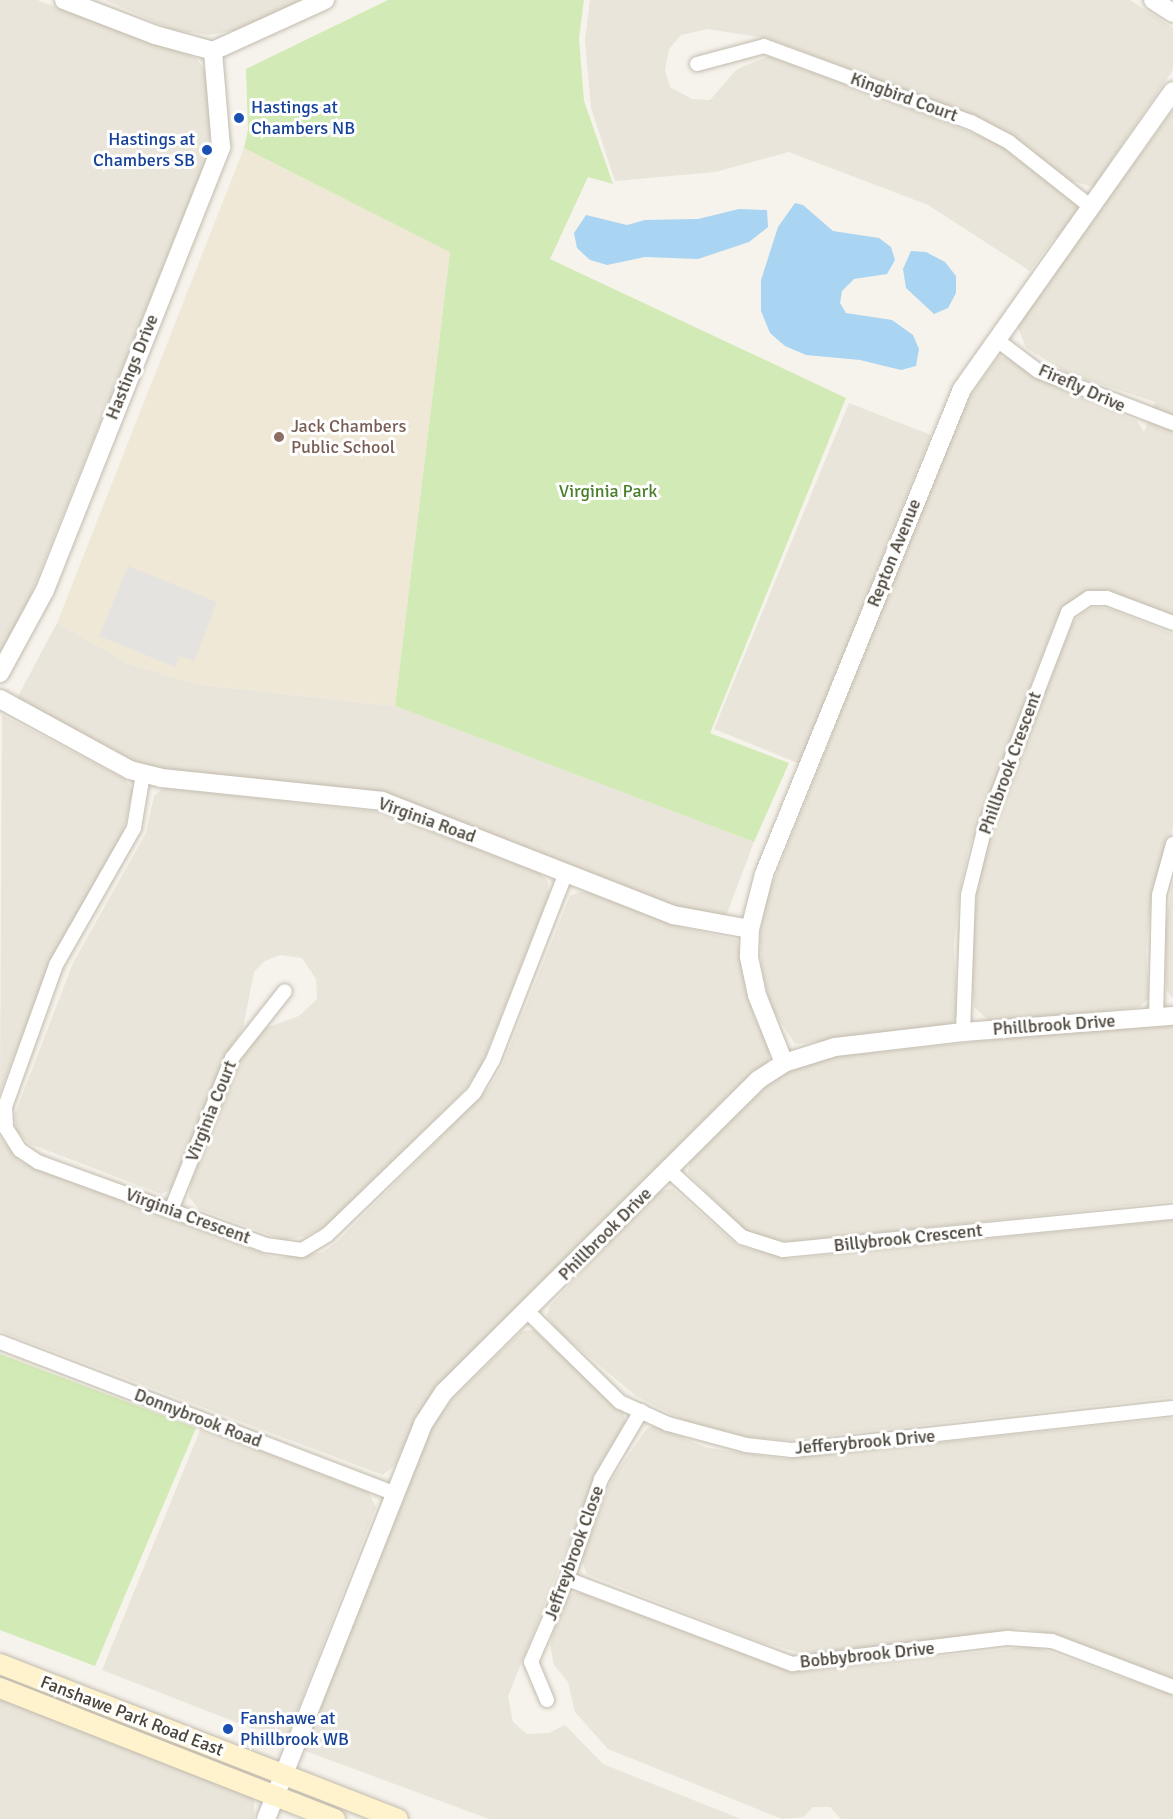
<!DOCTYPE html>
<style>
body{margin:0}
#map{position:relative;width:1173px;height:1819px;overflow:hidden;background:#f6f3ec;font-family:Signika,sans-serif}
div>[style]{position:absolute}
.residential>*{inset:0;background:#eae5da}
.education>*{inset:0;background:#efe8d6}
.green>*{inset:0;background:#d2eab5}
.parking>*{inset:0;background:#e5e3e0}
.water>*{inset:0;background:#a9d4f2}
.roads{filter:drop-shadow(0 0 2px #c2bbae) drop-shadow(0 0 2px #c2bbae)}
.minor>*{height:14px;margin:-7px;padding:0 7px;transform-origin:7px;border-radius:7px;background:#fff}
.tertiary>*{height:18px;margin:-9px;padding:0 9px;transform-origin:9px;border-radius:9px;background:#fff}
.secondary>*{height:20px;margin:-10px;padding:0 10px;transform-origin:10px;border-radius:10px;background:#fff3cd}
.dots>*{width:16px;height:16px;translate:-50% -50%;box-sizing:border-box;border:3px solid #fff;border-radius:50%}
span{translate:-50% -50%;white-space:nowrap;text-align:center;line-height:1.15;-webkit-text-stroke:6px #fff;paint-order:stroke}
.street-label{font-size:18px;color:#4b4439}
.transit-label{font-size:18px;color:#164399}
.left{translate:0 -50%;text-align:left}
.right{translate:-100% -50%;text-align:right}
.education-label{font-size:18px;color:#785e54}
.park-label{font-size:18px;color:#4a7f2a}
</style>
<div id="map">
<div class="residential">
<div style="clip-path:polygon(0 0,37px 0,196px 58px,212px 80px,213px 113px,208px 155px,31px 594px,0 662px)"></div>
<div style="clip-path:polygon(105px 0,311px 0,242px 29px,210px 35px,173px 30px)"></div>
<div style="clip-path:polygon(590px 0,1130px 0,1173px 28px,1173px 70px,1112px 159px,1111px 171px,1097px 188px,1068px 180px,1006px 132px,963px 112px,770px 39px,708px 29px,681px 35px,669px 49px,665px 70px,670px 87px,692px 99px,710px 100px,737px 69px,769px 56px,996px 142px,1074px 200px,1078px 209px,1076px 219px,1065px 235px,1054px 238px,1030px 271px,928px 205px,789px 152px,715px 172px,615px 181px,591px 108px,585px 40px)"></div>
<div style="clip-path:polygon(1173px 110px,1173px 616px,1110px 592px,1093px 590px,1067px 604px,1055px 622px,969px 848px,959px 895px,954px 945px,958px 1015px,951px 1024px,937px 1029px,795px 1044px,771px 1007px,762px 971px,760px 936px,766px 900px,962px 408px,998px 357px,1008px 357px,1063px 390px,1137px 421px,1144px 432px,1155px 402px,1068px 373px,1026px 348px,1017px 325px)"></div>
<div style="clip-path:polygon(849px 403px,931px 435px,800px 764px,714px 729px)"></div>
<div style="clip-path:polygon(1095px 607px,1110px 609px,1173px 634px,1173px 828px,1152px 892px,1146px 951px,1149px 998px,1139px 1007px,991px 1023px,974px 1007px,970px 963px,977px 893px,988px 838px,1072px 624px,1082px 613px)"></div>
<div style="clip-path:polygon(57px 623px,130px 664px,196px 684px,395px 706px,754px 842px,726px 916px,686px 911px,381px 794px,158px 769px,128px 761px,16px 700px)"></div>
<div style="clip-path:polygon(2px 715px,125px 779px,133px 790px,122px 835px,50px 964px,0 1092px)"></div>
<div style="clip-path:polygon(163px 788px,380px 812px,540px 873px,548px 882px,549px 895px,481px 1067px,462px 1093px,327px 1226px,306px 1236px,284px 1240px,199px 1209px,189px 1197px,191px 1182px,239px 1061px,265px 1028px,299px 1016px,317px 999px,316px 979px,302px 958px,280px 955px,265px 961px,254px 972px,243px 1028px,229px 1052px,176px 1182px,169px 1190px,161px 1194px,30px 1144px,16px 1130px,15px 1114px,73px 963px,146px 833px,154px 796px)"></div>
<div style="clip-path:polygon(1173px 879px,1173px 998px,1166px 990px,1165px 929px)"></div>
<div style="clip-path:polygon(578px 892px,590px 892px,683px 928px,737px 940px,754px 1017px,771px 1048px,767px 1064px,742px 1083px,428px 1399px,394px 1466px,383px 1475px,0 1331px,0 1137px,20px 1161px,275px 1258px,323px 1252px,338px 1241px,489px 1088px,502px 1066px,570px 896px)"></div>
<div style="clip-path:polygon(1173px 1021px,1173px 1201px,791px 1242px,767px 1239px,742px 1229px,688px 1173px,690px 1159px,760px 1089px,795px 1068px,831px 1057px)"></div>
<div style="clip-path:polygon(672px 1188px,738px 1246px,790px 1259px,1173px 1220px,1173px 1397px,788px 1440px,748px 1437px,685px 1421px,636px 1396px,556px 1329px,547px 1315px,550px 1306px,654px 1193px)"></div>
<div style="clip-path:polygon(534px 1330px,622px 1408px,626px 1423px,602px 1461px,508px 1696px,513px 1722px,527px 1734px,549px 1733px,565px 1725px,603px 1764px,741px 1819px,489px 1819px,303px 1750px,430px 1429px,454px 1397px,522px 1331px)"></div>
<div style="clip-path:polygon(1173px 1418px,1173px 1679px,1056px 1635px,1021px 1628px,844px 1654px,797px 1652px,761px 1642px,587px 1574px,581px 1559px,612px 1479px,647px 1428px,657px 1426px,704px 1447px,782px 1459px)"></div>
<div style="clip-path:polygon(201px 1428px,368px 1492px,376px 1507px,288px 1734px,251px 1728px,102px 1670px)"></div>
<div style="clip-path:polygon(573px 1593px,582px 1593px,785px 1669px,809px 1671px,1033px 1646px,1173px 1695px,1173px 1819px,841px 1819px,830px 1807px,813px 1807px,804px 1817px,782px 1819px,608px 1749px,575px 1712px,568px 1682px,554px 1665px,550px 1645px,563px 1600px)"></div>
<div style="clip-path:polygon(0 1696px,245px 1790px,254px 1798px,254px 1819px,0 1819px)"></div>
</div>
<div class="education">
<div style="clip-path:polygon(244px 148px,450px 251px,395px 706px,196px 684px,130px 664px,57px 623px)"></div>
</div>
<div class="green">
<div style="clip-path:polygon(388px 0,584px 0,579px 38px,584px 101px,613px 184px,588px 177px,550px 259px,846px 398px,710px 733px,789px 763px,754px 842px,395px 706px,450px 252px,244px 148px,248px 130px,246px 69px)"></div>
<div style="clip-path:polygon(0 1354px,196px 1428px,95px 1666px,0 1630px)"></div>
</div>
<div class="parking">
<div style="clip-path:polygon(128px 566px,217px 602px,194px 661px,179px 656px,175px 667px,99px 636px)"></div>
</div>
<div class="water">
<div style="clip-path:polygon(795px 203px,803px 205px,833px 231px,879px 238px,891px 247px,895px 260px,887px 274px,854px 279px,842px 291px,840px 303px,846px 313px,892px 320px,913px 335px,919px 349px,916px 366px,901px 370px,860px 360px,806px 355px,785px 346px,770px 333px,761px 311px,761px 280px,778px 227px)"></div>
<div style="clip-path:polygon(739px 209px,767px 210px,768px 227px,749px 242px,698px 259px,645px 257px,607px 265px,590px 260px,577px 248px,574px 233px,586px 215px,627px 225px,645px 220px,698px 219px)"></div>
<div style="clip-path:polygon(911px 251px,926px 252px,945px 262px,956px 276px,956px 293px,948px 308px,934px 314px,906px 288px,903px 269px)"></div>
</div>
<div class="roads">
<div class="minor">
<div style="left:697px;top:64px;width:69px;rotate:-15deg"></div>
<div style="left:764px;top:46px;width:221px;rotate:20.2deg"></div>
<div style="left:971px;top:122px;width:43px;rotate:27.8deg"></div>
<div style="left:1009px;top:142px;width:105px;rotate:38.4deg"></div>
<div style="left:997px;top:340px;width:51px;rotate:37.1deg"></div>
<div style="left:1038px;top:371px;width:145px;rotate:21.1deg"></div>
<div style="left:143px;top:774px;width:55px;rotate:99.5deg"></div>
<div style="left:134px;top:828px;width:158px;rotate:119.7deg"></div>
<div style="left:56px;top:965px;width:151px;rotate:109.8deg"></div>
<div style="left:5px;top:1107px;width:21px;rotate:87deg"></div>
<div style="left:6px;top:1128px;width:26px;rotate:58deg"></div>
<div style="left:20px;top:1150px;width:22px;rotate:34deg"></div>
<div style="left:38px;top:1162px;width:243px;rotate:20deg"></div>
<div style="left:266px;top:1245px;width:36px;rotate:8deg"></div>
<div style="left:302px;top:1250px;width:29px;rotate:-31deg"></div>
<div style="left:327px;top:1235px;width:204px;rotate:-44deg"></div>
<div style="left:474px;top:1093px;width:38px;rotate:-60deg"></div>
<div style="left:493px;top:1060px;width:201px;rotate:-68.7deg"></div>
<div style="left:1156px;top:1018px;width:123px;rotate:-88.6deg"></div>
<div style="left:1159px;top:895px;width:53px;rotate:-74.6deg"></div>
<div style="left:963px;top:1032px;width:137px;rotate:-87.9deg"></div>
<div style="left:968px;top:895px;width:70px;rotate:-76deg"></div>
<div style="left:985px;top:827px;width:230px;rotate:-68.9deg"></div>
<div style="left:1068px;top:612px;width:25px;rotate:-34deg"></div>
<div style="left:1089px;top:598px;width:18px"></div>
<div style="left:1107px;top:598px;width:71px;rotate:20.7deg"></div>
<div style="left:670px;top:1171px;width:98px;rotate:42.5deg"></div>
<div style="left:742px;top:1237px;width:43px;rotate:17.6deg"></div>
<div style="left:783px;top:1250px;width:392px;rotate:-5.6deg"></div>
<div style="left:171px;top:1210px;width:164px;rotate:-68.1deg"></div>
<div style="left:232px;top:1058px;width:85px;rotate:-51.7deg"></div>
<div style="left:527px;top:1311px;width:130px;rotate:44.4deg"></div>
<div style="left:620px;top:1402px;width:53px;rotate:24.6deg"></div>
<div style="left:668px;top:1424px;width:81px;rotate:15.1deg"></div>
<div style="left:746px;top:1445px;width:46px;rotate:6.2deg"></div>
<div style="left:792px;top:1450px;width:383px;rotate:-6.3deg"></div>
<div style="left:0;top:1342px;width:423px;rotate:21deg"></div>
<div style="left:567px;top:1579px;width:241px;rotate:20.7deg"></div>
<div style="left:792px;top:1664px;width:218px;rotate:-6.9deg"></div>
<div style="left:1008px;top:1638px;width:44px;rotate:3.9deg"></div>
<div style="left:1052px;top:1641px;width:129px;rotate:20.8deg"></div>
<div style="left:547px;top:1700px;width:41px;rotate:-112.8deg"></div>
<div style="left:531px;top:1662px;width:90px;rotate:-66.6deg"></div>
<div style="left:567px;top:1579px;width:106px;rotate:-71.2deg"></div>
<div style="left:601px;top:1479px;width:79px;rotate:-59.5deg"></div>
</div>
<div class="tertiary">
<div style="left:64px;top:0;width:97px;rotate:21deg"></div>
<div style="left:155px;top:35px;width:60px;rotate:15.4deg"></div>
<div style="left:213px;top:51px;width:123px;rotate:-24.5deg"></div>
<div style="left:1153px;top:0;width:24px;rotate:33deg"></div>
<div style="left:0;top:673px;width:94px;rotate:-61.5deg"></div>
<div style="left:45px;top:590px;width:477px;rotate:-68.3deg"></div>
<div style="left:221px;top:147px;width:96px;rotate:-94.8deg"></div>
<div style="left:0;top:699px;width:148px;rotate:28.6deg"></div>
<div style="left:130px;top:770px;width:32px;rotate:14deg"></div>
<div style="left:161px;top:778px;width:222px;rotate:5.9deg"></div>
<div style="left:382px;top:801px;width:313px;rotate:21.4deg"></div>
<div style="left:673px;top:915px;width:78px;rotate:10.3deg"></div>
<div style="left:784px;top:1063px;width:73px;rotate:-111.7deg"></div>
<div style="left:757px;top:995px;width:40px;rotate:-102deg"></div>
<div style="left:749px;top:956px;width:27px;rotate:-88deg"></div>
<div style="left:750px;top:929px;width:57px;rotate:-75.7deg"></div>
<div style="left:764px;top:874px;width:524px;rotate:-67.79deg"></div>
<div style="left:962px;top:389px;width:365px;rotate:-54.7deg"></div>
<div style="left:266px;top:1819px;width:425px;rotate:-68.3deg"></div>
<div style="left:423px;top:1424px;width:38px;rotate:-57deg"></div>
<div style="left:444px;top:1392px;width:443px;rotate:-44.8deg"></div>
<div style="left:758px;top:1080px;width:31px;rotate:-33deg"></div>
<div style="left:784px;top:1063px;width:53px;rotate:-17.4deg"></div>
<div style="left:835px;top:1047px;width:129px;rotate:-6.7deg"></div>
<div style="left:963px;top:1032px;width:211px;rotate:-4.4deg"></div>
</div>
<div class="secondary">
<div style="left:0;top:1664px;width:427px;rotate:21.3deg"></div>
<div style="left:0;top:1688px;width:360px;rotate:21.4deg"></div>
</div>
</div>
<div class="dots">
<div style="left:239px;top:118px;background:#1a4fb4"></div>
<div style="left:207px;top:150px;background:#1a4fb4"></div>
<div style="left:279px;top:437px;background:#8d6e63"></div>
<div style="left:228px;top:1729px;background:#1a4fb4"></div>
</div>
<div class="street-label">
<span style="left:904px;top:97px;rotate:20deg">Kingbird Court</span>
<span style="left:132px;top:367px;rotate:-68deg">Hastings Drive</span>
<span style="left:1082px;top:388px;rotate:24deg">Firefly Drive</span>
<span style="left:894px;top:553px;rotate:-68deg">Repton Avenue</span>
<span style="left:1010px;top:763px;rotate:-70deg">Phillbrook Crescent</span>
<span style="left:427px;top:820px;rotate:20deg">Virginia Road</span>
<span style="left:1054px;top:1025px;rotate:-4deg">Phillbrook Drive</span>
<span style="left:211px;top:1111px;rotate:-68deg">Virginia Court</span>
<span style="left:188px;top:1216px;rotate:20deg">Virginia Crescent</span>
<span style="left:605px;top:1234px;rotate:-45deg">Phillbrook Drive</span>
<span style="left:908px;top:1238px;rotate:-6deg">Billybrook Crescent</span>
<span style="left:198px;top:1418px;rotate:21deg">Donnybrook Road</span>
<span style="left:865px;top:1442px;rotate:-5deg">Jefferybrook Drive</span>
<span style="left:574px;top:1553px;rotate:-70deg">Jeffreybrook Close</span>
<span style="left:867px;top:1655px;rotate:-6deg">Bobbybrook Drive</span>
<span style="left:132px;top:1716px;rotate:21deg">Fanshawe Park Road East</span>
</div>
<div class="transit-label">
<span class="left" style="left:251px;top:118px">Hastings at<br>Chambers NB</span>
<span class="right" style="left:195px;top:150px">Hastings at<br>Chambers SB</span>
<span class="left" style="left:240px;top:1729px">Fanshawe at<br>Phillbrook WB</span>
</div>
<div class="education-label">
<span class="left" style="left:291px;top:437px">Jack Chambers<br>Public School</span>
</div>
<div class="park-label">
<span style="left:608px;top:491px">Virginia Park</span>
</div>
</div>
